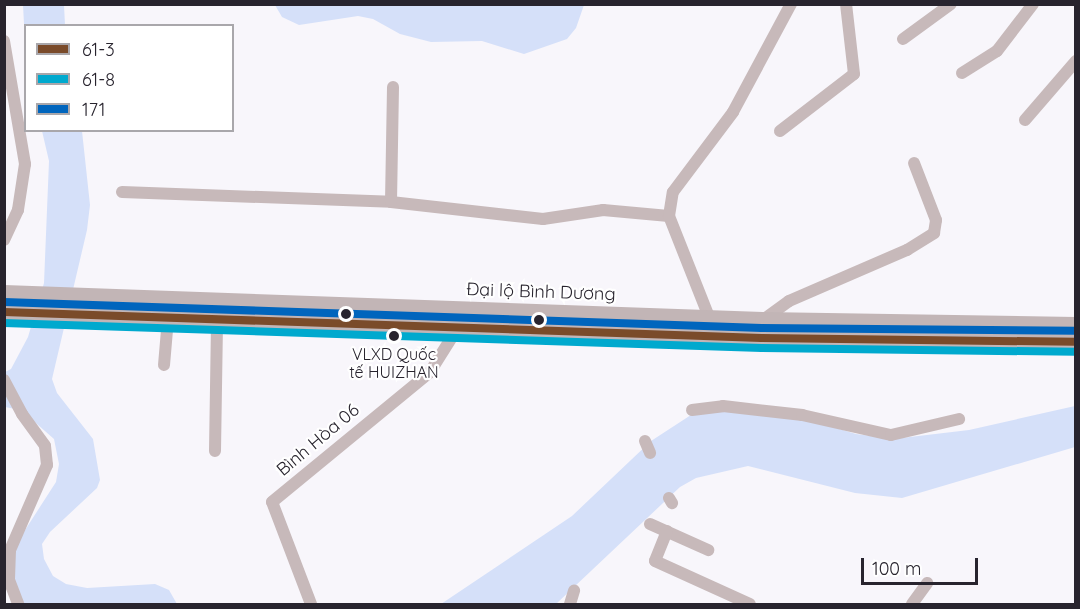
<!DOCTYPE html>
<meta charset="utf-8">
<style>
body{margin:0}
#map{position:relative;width:1080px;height:609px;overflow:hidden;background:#f8f6fb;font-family:Quicksand,sans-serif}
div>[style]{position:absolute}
.water>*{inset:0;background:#d5e0f9}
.minor>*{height:12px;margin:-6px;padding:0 6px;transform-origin:6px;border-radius:6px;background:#c7b9ba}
.highway>*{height:16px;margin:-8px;padding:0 8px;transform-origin:8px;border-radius:8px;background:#c2b5b6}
.bus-1>*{height:8px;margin:-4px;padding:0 4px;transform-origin:4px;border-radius:4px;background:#7a4b2a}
.bus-2>*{height:8px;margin:-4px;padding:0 4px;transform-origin:4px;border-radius:4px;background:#00a9ce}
.bus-3>*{height:8px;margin:-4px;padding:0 4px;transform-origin:4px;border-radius:4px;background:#0065bd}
.dots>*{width:16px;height:16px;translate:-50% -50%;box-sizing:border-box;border:3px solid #fff;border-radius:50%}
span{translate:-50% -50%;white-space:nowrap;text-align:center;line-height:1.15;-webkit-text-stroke:4.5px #fff;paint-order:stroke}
.bus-label{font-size:16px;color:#28242e}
.street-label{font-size:18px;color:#28242e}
.frame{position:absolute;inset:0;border:6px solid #28242e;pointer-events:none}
.legend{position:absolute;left:24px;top:24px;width:210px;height:108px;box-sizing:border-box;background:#fff;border:2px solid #a9a7ab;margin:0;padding:8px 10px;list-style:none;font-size:18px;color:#28242e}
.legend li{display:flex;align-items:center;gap:12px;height:30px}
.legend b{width:30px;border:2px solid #a9a7ab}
.scale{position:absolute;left:861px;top:558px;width:117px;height:27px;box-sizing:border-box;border:3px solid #28242e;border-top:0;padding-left:8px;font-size:18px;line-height:21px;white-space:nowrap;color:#28242e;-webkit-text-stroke:4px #fff;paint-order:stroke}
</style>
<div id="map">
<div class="water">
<div style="clip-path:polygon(23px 5px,64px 5px,65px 25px,26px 26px,25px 43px)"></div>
<div style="clip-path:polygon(275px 5px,584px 4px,584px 5px,576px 28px,567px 39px,524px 54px,482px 41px,431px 42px,400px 34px,373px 19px,358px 16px,299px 25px,282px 17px)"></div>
<div style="clip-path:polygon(42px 131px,82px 131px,90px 205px,87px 230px,52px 379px,57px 393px,93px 439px,100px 480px,97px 488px,50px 532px,42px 544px,44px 559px,53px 576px,66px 584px,87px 588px,155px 584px,169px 590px,177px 604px,20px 604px,10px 564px,18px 541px,56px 482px,59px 464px,54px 439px,21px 410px,5px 407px,5px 372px,11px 369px,28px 337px,44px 283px,49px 161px)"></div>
<div style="clip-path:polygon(1075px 406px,1075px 447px,902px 498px,855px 493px,748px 466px,696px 478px,680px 487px,556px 604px,441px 604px,572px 516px,651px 441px,694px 413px,723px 409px,803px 418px,856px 434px,893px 439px,969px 430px)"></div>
</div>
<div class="minor">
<div style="left:903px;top:39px;width:59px;rotate:-36.1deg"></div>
<div style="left:4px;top:41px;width:125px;rotate:80.3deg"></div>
<div style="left:25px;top:164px;width:47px;rotate:98.7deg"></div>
<div style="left:18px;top:210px;width:33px;rotate:115deg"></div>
<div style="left:962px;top:73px;width:41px;rotate:-32.2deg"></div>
<div style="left:997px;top:51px;width:59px;rotate:-52.5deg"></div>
<div style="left:1025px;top:120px;width:78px;rotate:-49.2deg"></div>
<div style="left:780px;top:131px;width:93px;rotate:-37.6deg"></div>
<div style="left:854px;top:74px;width:70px;rotate:-96.5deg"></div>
<div style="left:122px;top:192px;width:269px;rotate:2.1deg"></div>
<div style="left:391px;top:202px;width:153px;rotate:6.4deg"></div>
<div style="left:543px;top:219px;width:61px;rotate:-8.5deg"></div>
<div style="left:603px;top:210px;width:66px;rotate:5.2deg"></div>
<div style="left:391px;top:202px;width:115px;rotate:-89deg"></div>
<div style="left:709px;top:317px;width:109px;rotate:-111.6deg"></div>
<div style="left:669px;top:216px;width:24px;rotate:-81deg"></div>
<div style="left:673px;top:192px;width:100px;rotate:-53.1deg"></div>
<div style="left:733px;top:112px;width:123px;rotate:-61.8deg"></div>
<div style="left:763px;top:320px;width:32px;rotate:-36deg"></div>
<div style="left:789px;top:301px;width:129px;rotate:-23.4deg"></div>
<div style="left:907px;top:250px;width:32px;rotate:-32deg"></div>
<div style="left:934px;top:233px;width:13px;rotate:-81deg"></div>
<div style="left:936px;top:220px;width:61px;rotate:-111.1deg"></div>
<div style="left:164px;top:365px;width:47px;rotate:-85.1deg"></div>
<div style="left:4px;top:380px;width:38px;rotate:62deg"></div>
<div style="left:22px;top:414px;width:39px;rotate:54deg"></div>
<div style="left:45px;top:446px;width:19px;rotate:84deg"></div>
<div style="left:47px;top:465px;width:93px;rotate:113.5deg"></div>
<div style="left:10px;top:550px;width:30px;rotate:92deg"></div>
<div style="left:9px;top:580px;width:26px;rotate:69deg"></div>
<div style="left:692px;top:410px;width:31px;rotate:-7deg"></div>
<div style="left:723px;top:406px;width:80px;rotate:6.5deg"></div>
<div style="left:802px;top:415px;width:91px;rotate:12.7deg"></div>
<div style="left:891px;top:435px;width:70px;rotate:-13.2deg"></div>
<div style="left:645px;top:441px;width:13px;rotate:67deg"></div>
<div style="left:215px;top:451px;width:132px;rotate:-89.1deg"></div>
<div style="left:669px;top:498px;width:6px;rotate:59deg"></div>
<div style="left:650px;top:524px;width:64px;rotate:24.1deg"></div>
<div style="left:667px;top:531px;width:32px;rotate:112deg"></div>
<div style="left:655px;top:561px;width:104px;rotate:24.4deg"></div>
<div style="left:311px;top:604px;width:109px;rotate:-110.9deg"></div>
<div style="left:272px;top:502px;width:205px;rotate:-39.4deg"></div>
<div style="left:430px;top:372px;width:54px;rotate:-57.8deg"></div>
<div style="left:570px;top:604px;width:14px;rotate:-73deg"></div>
<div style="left:912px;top:604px;width:26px;rotate:-54deg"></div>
</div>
<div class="highway">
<div style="left:4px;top:293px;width:759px;rotate:2.04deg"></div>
<div style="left:763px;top:320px;width:313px;rotate:0.9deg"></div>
<div style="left:4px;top:312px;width:758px;rotate:1.96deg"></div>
<div style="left:762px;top:338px;width:314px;rotate:0.7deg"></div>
</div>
<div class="bus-1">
<div style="left:4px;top:312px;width:758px;rotate:1.96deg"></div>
<div style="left:762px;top:338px;width:314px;rotate:0.7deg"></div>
</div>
<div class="bus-2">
<div style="left:4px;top:323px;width:758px;rotate:1.89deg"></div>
<div style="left:762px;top:348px;width:314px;rotate:0.7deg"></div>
</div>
<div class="bus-3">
<div style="left:4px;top:302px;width:758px;rotate:1.96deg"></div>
<div style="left:762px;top:328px;width:314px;rotate:0.5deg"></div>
</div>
<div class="dots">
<div style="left:346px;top:314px;background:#28242e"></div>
<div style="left:539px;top:320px;background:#28242e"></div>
<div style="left:394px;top:336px;background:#28242e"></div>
</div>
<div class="bus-label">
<span style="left:394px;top:363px">VLXD Quốc<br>tế HUIZHAN</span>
</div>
<div class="street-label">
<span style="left:541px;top:292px;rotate:2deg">Đại lộ Bình Dương</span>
<span style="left:318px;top:440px;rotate:-40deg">Bình Hòa 06</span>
</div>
<div class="frame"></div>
<ul class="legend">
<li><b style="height:8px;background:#7a4b2a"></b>61-3</li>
<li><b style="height:8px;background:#00a9ce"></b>61-8</li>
<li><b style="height:8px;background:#0065bd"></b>171</li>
</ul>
<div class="scale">100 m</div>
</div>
